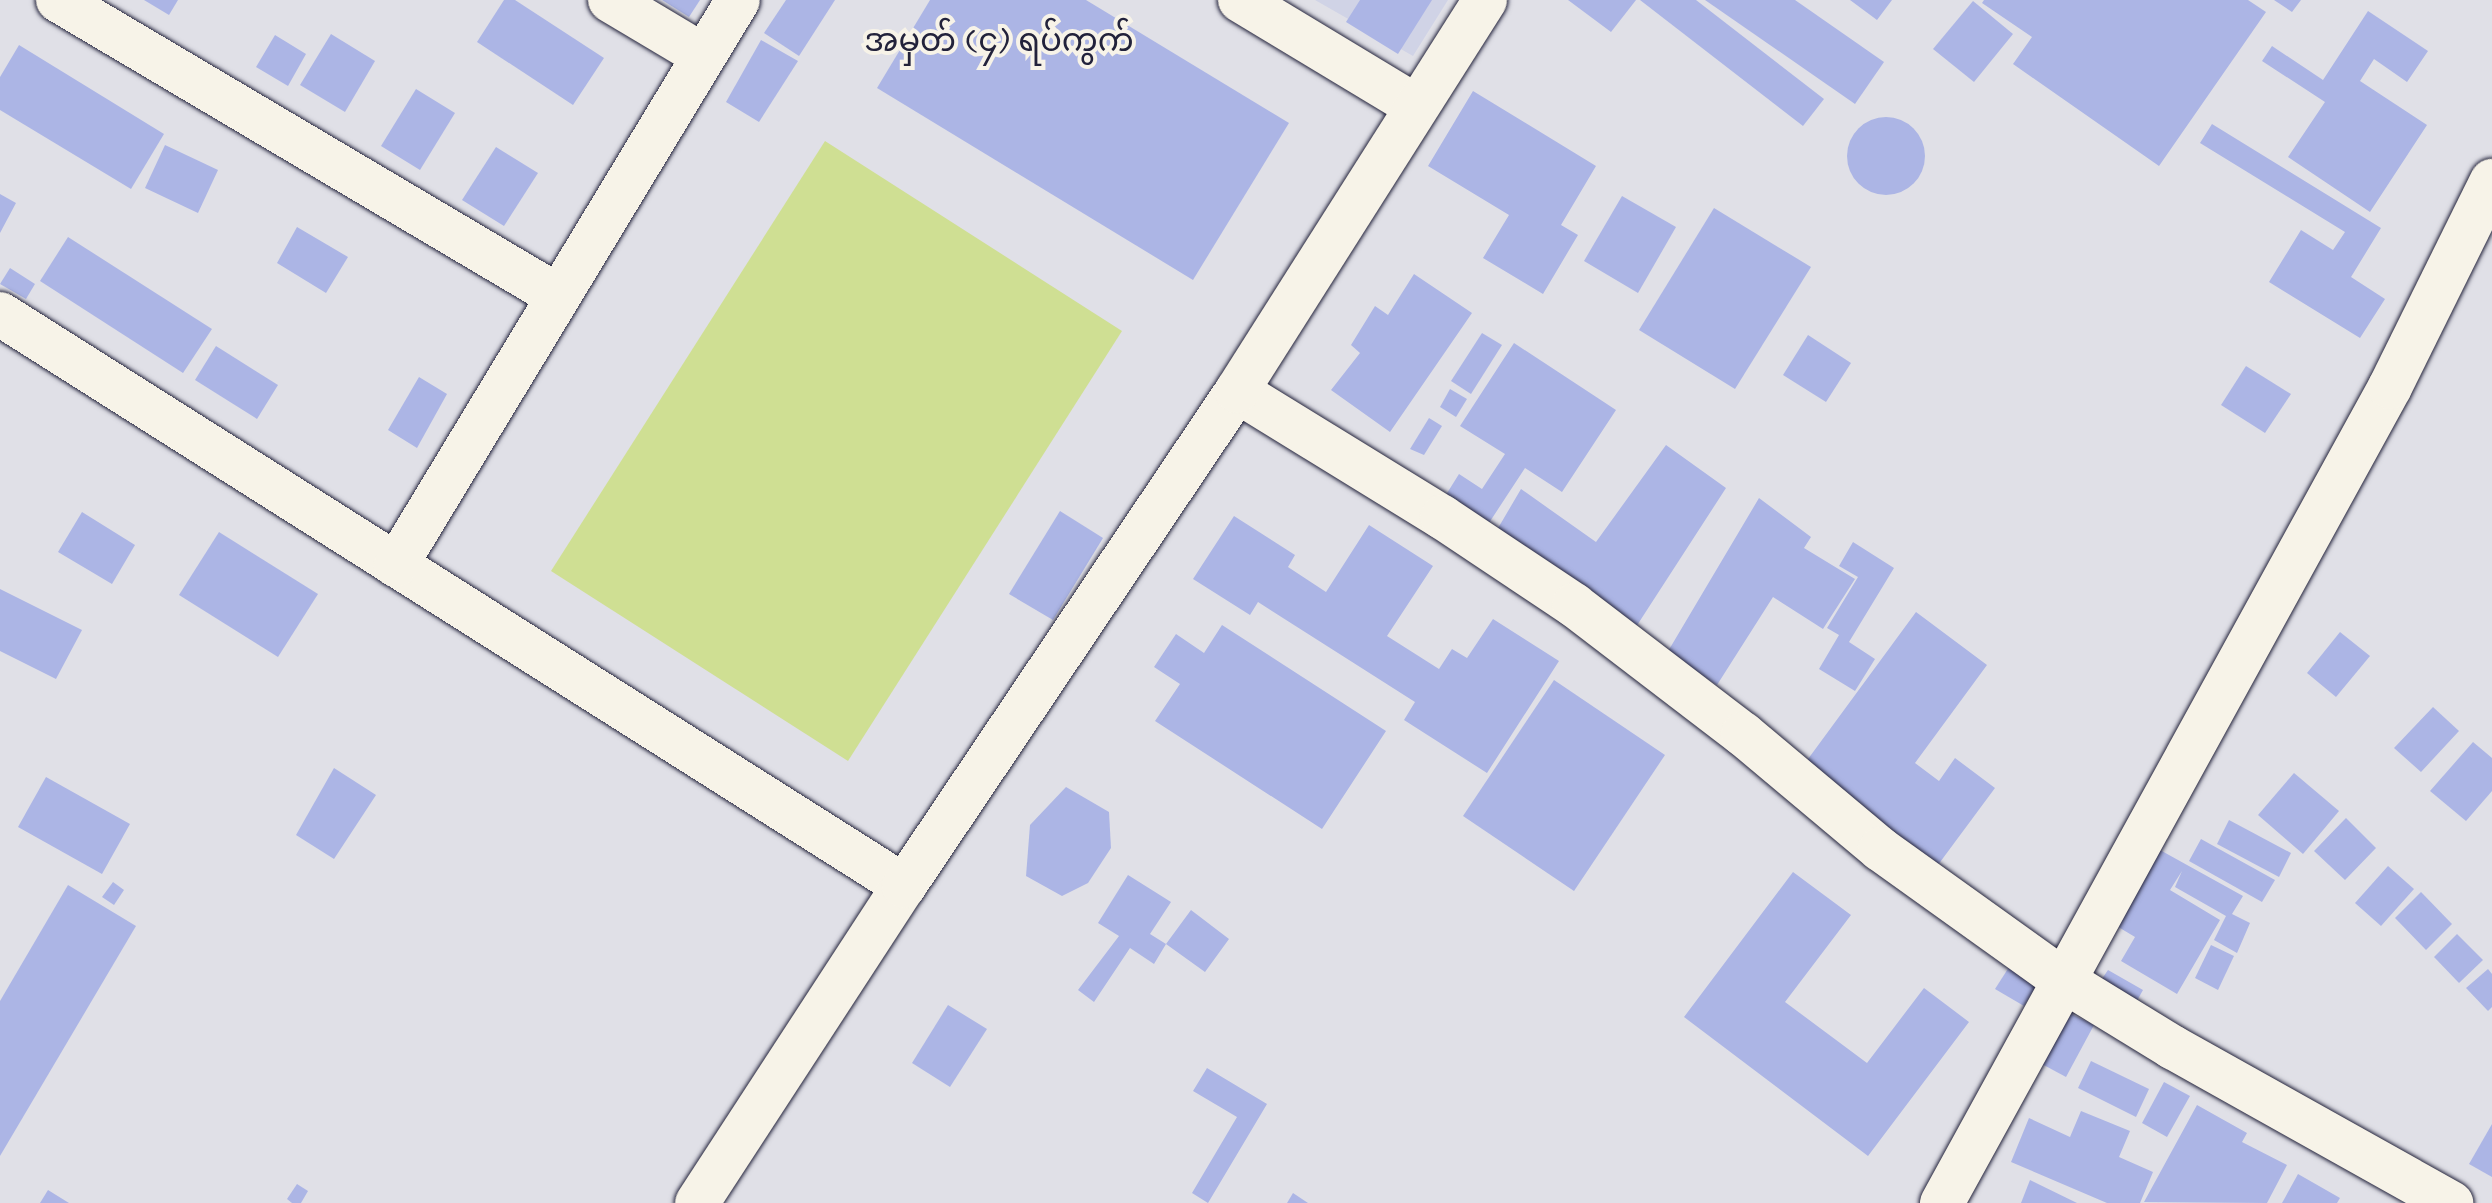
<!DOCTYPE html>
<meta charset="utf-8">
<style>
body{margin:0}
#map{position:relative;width:2492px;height:1203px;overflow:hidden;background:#e0e0e7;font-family:Mynerve,"Noto Sans Myanmar",sans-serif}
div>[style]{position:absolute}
.built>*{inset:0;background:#d0d3e6}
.green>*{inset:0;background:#cfdf93}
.building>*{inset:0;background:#acb5e5}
.round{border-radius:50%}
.roads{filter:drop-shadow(0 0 2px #22223b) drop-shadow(0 0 2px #22223b)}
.minor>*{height:44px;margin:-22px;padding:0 22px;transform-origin:22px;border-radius:22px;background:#f7f3e8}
span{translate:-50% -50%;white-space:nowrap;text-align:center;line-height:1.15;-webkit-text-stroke:8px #f7f3e8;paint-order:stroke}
.quarter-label{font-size:32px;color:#22223b}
</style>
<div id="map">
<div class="built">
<div style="clip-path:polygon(1315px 0,1448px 0,1413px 56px)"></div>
</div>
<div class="green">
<div style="clip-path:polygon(825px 141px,1122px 331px,848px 761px,551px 571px)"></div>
</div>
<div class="building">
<div style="clip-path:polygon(144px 0,178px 0,169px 15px)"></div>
<div style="clip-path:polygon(504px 0,515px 0,604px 58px,573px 105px,477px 42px)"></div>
<div style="clip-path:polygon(662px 0,700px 0,689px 17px)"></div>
<div style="clip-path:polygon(786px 0,835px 0,799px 56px,764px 33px)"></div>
<div style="clip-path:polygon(930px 0,1086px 0,1289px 123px,1193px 280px,877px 88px)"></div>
<div style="clip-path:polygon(1360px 0,1432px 0,1398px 54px,1346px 22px)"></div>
<div style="clip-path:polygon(1568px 0,1636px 0,1611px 32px)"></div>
<div style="clip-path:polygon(1640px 0,1696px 0,1824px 99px,1803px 126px)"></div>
<div style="clip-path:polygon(1705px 0,1795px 0,1884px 62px,1855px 104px)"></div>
<div style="clip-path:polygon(1850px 0,1892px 0,1877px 20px)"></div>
<div style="clip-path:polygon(1984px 0,2248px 0,2266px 12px,2159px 166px,2013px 64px,2032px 37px,1982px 3px)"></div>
<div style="clip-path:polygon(2274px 0,2301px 0,2292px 12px)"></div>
<div style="clip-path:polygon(1973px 1px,2013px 34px,1974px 82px,1933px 49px)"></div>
<div style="clip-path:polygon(2368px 11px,2428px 51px,2407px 82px,2374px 59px,2360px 81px,2427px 125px,2370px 212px,2288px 157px,2325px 102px,2262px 61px,2272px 46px,2323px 80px)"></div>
<div style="clip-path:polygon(331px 34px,375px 61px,345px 112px,300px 85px)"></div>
<div style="clip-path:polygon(275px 35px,306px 54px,288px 86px,256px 67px)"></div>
<div style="clip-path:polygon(761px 40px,798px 61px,759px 122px,726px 102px)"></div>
<div style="clip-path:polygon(19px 45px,164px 134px,131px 189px,0 110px,0 77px)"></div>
<div style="clip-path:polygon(416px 89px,455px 113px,420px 170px,381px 146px)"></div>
<div style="clip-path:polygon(1473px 91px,1596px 166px,1561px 225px,1578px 235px,1543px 294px,1483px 258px,1509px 215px,1428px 166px)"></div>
<div class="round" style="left:1847px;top:117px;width:78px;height:78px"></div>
<div style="clip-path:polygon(2212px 124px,2381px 228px,2351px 277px,2385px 299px,2360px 338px,2269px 282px,2301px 230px,2333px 250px,2345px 232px,2200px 143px)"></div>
<div style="clip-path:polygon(165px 145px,218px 170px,198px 213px,145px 188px)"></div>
<div style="clip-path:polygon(496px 147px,538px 173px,504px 226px,462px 200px)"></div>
<div style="clip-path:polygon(0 194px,16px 203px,0 233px)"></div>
<div style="clip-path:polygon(1622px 196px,1676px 227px,1638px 293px,1584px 261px)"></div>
<div style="clip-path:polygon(1714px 208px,1811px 267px,1735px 389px,1639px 330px)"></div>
<div style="clip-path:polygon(297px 227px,348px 257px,326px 293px,277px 263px)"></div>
<div style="clip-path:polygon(68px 237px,212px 329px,183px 373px,40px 281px)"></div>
<div style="clip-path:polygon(10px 268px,35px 284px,26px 299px,0 284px)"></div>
<div style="clip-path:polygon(1414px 274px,1472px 313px,1390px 432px,1331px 390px,1360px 353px,1351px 345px,1375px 306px,1388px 315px)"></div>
<div style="clip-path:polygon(1482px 333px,1502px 345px,1471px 394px,1451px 381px)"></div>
<div style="clip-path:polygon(1808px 335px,1851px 363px,1826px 402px,1783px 375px)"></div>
<div style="clip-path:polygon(1514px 343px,1616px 410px,1562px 492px,1525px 468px,1487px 526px,1444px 498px,1459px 474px,1482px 489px,1505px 454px,1460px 426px)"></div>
<div style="clip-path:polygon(216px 346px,278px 385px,257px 419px,195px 380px)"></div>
<div style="clip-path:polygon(2246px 366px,2291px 394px,2265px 433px,2221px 405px)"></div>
<div style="clip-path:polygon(419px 377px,447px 394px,417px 448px,388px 430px)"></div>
<div style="clip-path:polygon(1450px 389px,1467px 399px,1456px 417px,1440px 407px)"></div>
<div style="clip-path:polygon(1429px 418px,1442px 426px,1424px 455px,1410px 449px)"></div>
<div style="clip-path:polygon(1666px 445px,1726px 488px,1634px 630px,1494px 535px,1521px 489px,1596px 542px)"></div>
<div style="clip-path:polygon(1759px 498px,1811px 537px,1804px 548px,1855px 579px,1823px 629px,1773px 597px,1717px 685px,1667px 653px)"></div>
<div style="clip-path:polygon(1060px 511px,1103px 538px,1053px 620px,1009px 594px)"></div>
<div style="clip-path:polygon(82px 512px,135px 545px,112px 584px,58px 552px)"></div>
<div style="clip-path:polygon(1234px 516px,1295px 555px,1288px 567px,1326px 592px,1369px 525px,1433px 566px,1387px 636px,1439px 669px,1452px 649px,1467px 658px,1493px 619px,1559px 661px,1487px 773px,1404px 720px,1415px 702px,1258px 602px,1250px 615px,1193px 579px)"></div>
<div style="clip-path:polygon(219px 532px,318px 594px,278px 657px,179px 595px)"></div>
<div style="clip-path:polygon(1853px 542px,1894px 568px,1849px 642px,1875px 659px,1855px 691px,1819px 669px,1839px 635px,1827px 628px,1858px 577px,1839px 566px)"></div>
<div style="clip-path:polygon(0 589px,82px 630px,56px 679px,0 651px)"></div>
<div style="clip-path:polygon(1916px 612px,1987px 665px,1915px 763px,1939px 781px,1955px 758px,1995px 788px,1932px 873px,1797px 774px)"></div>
<div style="clip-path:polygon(1222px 625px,1386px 731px,1322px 829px,1155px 721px,1180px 684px,1154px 667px,1176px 634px,1204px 653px)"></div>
<div style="clip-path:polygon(2340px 632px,2370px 656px,2336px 697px,2307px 673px)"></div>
<div style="clip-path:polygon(1554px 680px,1665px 755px,1574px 891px,1463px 816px)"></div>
<div style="clip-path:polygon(2433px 707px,2459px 731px,2421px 772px,2394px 748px)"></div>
<div style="clip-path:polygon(2473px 742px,2492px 758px,2492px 791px,2466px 821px,2430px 791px)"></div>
<div style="clip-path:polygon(334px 768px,376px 795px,334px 859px,296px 835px)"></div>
<div style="clip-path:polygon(2294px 773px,2339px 811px,2303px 854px,2258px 815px)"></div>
<div style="clip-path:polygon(46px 777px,130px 824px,102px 874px,18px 827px)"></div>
<div style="clip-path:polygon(1066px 787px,1109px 812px,1111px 848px,1088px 883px,1062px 896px,1026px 876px,1030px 825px)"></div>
<div style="clip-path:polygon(2346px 818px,2376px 848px,2345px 880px,2314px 851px)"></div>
<div style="clip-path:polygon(2229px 820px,2291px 853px,2279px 877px,2217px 844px)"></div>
<div style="clip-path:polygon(2201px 839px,2275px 880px,2262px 902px,2189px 861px)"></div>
<div style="clip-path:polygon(2160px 850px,2243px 896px,2232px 914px,2250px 923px,2237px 953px,2214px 940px,2226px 916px,2175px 887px,2182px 871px,2170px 890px,2220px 920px,2177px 994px,2121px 961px,2135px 937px,2115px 925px)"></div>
<div style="clip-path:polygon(2388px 866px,2414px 889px,2381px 926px,2355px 903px)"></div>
<div style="clip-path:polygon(1793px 872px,1851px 915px,1785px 1002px,1867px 1063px,1924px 988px,1969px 1022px,1868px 1156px,1684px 1017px)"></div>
<div style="clip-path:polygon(1128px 875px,1171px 902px,1150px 934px,1166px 944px,1191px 910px,1229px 939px,1205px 972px,1166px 944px,1154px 964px,1130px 948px,1094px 1002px,1078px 990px,1119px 936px,1098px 923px)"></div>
<div style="clip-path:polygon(113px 882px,124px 890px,114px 905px,102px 897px)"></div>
<div style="clip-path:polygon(68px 885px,136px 926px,0 1156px,0 1001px)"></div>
<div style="clip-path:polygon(2421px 892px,2452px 924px,2426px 950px,2395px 918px)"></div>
<div style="clip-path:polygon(2457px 934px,2483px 960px,2459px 983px,2434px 957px)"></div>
<div style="clip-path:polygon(2211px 945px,2234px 956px,2218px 990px,2195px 978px)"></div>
<div style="clip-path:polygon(2011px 964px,2039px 981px,2024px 1006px,1995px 989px)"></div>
<div style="clip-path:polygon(2488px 969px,2492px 974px,2492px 1007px,2488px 1011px,2466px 988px)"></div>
<div style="clip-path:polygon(2108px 970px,2143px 990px,2133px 1008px,2097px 986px)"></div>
<div style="clip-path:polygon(948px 1005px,987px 1029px,950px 1087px,912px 1063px)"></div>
<div style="clip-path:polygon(2067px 1012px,2094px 1025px,2066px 1077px,2040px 1063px)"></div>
<div style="clip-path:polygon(2091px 1061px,2149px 1089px,2136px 1117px,2078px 1088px)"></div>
<div style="clip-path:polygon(1207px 1068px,1267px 1104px,1208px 1203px,1192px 1193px,1237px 1117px,1193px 1091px)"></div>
<div style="clip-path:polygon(2164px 1082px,2190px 1096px,2167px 1137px,2142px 1123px)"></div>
<div style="clip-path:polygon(2197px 1105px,2247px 1133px,2242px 1142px,2287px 1165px,2267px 1203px,2144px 1202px)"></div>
<div style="clip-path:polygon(2081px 1111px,2130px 1131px,2119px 1157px,2153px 1172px,2140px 1203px,2107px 1203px,2011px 1162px,2029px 1118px,2070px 1137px)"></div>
<div style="clip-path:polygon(2492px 1124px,2492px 1177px,2469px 1164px)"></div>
<div style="clip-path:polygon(2298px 1174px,2340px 1198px,2337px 1203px,2282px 1203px)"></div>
<div style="clip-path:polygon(2030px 1180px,2077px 1203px,2021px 1203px)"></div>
<div style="clip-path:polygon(297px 1184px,308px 1191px,301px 1203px,292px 1203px,287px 1199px)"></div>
<div style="clip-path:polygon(48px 1190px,69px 1203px,40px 1203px)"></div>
<div style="clip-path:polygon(1293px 1193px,1308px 1203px,1287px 1203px)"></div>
</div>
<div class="roads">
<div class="minor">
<div style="left:58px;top:0;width:581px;rotate:30.63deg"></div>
<div style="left:610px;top:0;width:109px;rotate:30.8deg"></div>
<div style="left:1240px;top:0;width:205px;rotate:31.1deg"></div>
<div style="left:0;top:314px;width:1070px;rotate:32.32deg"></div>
<div style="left:1237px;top:391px;width:241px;rotate:31.6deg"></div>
<div style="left:1442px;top:517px;width:159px;rotate:33.7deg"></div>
<div style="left:1574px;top:605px;width:213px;rotate:37.4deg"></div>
<div style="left:1743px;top:734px;width:179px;rotate:40deg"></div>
<div style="left:1880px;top:849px;width:229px;rotate:35.6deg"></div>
<div style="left:2066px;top:982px;width:124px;rotate:31.5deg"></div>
<div style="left:2172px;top:1047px;width:320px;rotate:29.2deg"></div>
<div style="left:396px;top:565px;width:660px;rotate:-58.81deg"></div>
<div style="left:697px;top:1203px;width:379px;rotate:-56.9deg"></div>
<div style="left:904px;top:886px;width:597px;rotate:-56.07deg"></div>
<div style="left:1237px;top:391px;width:463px;rotate:-57.6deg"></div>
<div style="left:1942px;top:1203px;width:931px;rotate:-61.23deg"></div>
<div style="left:2390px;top:387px;width:230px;rotate:-63.7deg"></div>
</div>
</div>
<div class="quarter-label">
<span style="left:999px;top:42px">အမှတ် (၄) ရပ်ကွက်</span>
</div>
</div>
